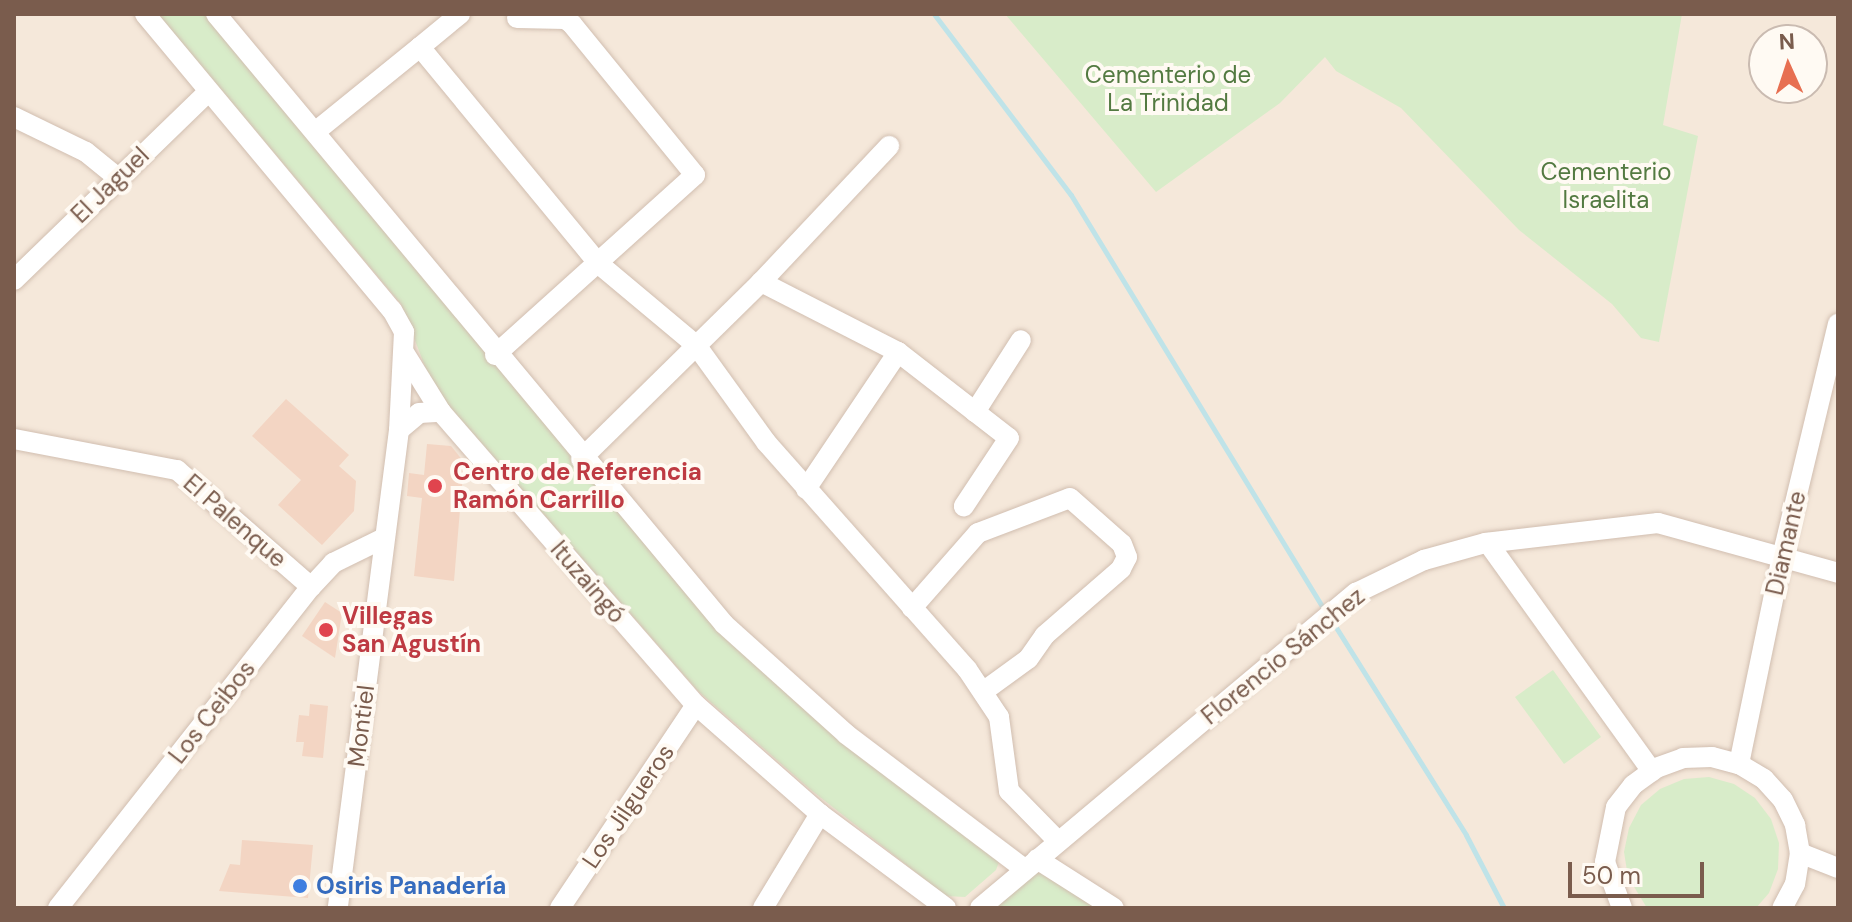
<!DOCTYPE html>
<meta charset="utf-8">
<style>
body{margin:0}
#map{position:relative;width:1852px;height:922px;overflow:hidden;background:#fdf6ec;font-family:"DM Sans",sans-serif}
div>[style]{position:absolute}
.residential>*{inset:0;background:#f5e8da}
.green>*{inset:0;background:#d8ecc9}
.stream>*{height:5px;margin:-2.5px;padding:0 2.5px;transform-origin:2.5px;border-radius:2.5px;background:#bfe3e8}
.building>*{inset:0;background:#f3d5c3}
.roads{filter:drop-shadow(0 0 2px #d1beb0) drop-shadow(0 0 2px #d1beb0)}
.minor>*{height:20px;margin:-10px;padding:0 10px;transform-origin:10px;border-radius:10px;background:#fff}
.dots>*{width:22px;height:22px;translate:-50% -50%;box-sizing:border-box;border:4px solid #fffaf3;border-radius:50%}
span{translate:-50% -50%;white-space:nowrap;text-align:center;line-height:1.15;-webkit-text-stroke:8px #fffaf3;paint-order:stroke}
.park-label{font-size:24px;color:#537a41}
.street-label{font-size:24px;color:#7a5c4d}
.health-label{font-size:24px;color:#be3a42;font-weight:700}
.left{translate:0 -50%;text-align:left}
.shop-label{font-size:24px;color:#366cbe;font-weight:700}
.frame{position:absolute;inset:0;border:16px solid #7a5c4d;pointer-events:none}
.north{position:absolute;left:1748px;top:24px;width:80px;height:80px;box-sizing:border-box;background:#fffaf3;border:2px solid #cabbb1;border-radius:50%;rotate:357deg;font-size:22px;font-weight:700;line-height:32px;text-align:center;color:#7a5c4d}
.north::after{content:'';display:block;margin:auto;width:28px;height:36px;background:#e76f51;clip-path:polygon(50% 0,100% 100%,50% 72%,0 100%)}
.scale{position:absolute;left:1568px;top:862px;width:136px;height:36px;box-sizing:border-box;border:4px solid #7a5c4d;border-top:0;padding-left:10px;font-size:24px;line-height:28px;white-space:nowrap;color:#7a5c4d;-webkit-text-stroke:6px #fffaf3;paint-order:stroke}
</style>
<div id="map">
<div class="residential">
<div style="clip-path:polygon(evenodd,14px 14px,1838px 14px,1838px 908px,14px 908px,14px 14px,1764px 40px,1812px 40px,1812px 88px,1764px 88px,1764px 40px)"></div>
</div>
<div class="green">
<div style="clip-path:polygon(158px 14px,204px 14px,696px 605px,999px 862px,996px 870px,965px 897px,946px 896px,811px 790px,698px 691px,449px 406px,429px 377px,401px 304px)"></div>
<div style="clip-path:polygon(1005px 14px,1682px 14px,1663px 125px,1698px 136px,1659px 342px,1641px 338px,1612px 304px,1519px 230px,1401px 108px,1336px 71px,1325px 57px,1280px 103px,1156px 192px)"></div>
<div style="clip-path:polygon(1553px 670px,1601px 737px,1564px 764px,1515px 697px)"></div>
<div style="clip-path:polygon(1709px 777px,1734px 784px,1755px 798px,1771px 819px,1779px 843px,1778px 869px,1769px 893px,1756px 908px,1647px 908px,1628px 877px,1624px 852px,1629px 828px,1641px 805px,1660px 789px,1684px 779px)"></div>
<div style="clip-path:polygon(1036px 871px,1099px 908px,986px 908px)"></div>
</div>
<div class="stream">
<div style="left:934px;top:14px;width:227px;rotate:52.9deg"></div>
<div style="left:1071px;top:195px;width:490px;rotate:58.6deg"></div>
<div style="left:1332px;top:621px;width:252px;rotate:57.9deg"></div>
<div style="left:1466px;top:835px;width:82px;rotate:62.5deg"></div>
</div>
<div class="building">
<div style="clip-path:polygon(286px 399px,349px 455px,339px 466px,356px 481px,354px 511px,322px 545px,278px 505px,301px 480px,252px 436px)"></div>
<div style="clip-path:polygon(427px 444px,451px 446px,464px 462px,454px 581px,414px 576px,422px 498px,407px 496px,409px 473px,424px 475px)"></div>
<div style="clip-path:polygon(325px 602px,342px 613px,335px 658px,302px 636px)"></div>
<div style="clip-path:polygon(310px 704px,328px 706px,323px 758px,302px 756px,304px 742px,296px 742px,299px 715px,309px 716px)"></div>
<div style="clip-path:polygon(242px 840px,313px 845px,308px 898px,219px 891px,230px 864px,240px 865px)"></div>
</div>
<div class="roads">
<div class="minor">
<div style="left:145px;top:14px;width:386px;rotate:50.2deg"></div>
<div style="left:392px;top:310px;width:25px;rotate:61deg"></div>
<div style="left:404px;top:332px;width:98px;rotate:92.9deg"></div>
<div style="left:399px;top:430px;width:482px;rotate:97.3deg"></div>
<div style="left:216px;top:14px;width:794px;rotate:50.21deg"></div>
<div style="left:724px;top:624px;width:164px;rotate:42deg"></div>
<div style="left:846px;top:734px;width:222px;rotate:37.1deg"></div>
<div style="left:420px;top:47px;width:52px;rotate:-39.5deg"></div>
<div style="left:14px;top:117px;width:80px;rotate:25.9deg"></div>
<div style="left:86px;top:152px;width:40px;rotate:39deg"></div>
<div style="left:315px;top:132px;width:135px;rotate:-39deg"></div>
<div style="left:420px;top:47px;width:281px;rotate:50.5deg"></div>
<div style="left:599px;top:264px;width:126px;rotate:39.9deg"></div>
<div style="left:696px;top:345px;width:120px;rotate:54.2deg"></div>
<div style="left:766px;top:442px;width:303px;rotate:48.5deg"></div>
<div style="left:967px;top:669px;width:58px;rotate:56.3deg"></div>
<div style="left:999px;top:717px;width:75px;rotate:82.3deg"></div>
<div style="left:1009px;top:791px;width:71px;rotate:45.6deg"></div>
<div style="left:14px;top:280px;width:270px;rotate:-44.1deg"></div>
<div style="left:761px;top:282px;width:154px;rotate:27.1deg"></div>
<div style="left:898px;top:352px;width:140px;rotate:37.8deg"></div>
<div style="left:1009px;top:438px;width:82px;rotate:123.5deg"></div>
<div style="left:405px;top:354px;width:68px;rotate:58.2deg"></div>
<div style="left:441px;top:412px;width:388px;rotate:49deg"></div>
<div style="left:696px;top:705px;width:165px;rotate:41.3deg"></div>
<div style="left:820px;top:814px;width:157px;rotate:36.7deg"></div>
<div style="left:495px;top:355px;width:269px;rotate:-42deg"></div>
<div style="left:695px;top:175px;width:195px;rotate:-129.2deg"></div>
<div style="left:572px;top:24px;width:9px;rotate:-144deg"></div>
<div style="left:565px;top:19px;width:48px;rotate:-178.8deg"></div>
<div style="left:975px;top:412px;width:85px;rotate:-57.4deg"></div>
<div style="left:399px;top:430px;width:26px;rotate:-40deg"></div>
<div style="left:419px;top:413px;width:22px;rotate:-3deg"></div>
<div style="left:14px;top:439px;width:166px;rotate:10.8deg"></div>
<div style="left:177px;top:470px;width:178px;rotate:41.1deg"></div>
<div style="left:581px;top:459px;width:252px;rotate:-44.5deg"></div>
<div style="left:761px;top:282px;width:187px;rotate:-46.7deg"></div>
<div style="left:806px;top:489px;width:165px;rotate:-56.1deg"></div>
<div style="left:1488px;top:543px;width:281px;rotate:54.3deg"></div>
<div style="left:912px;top:608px;width:100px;rotate:-48.7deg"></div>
<div style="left:978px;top:533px;width:98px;rotate:-20.8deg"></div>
<div style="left:1070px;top:498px;width:69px;rotate:41.5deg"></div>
<div style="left:1122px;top:544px;width:14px;rotate:69deg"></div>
<div style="left:1127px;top:557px;width:13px;rotate:117deg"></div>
<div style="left:1121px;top:569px;width:101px;rotate:139deg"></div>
<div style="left:1045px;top:635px;width:29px;rotate:125deg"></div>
<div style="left:1028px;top:659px;width:54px;rotate:144deg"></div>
<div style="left:1739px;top:764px;width:211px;rotate:-78.3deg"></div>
<div style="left:1782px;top:557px;width:240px;rotate:-76.5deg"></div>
<div style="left:1800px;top:853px;width:41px;rotate:21.5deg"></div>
<div style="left:1037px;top:859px;width:91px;rotate:32.5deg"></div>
<div style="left:58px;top:908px;width:409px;rotate:-51.8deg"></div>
<div style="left:311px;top:587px;width:33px;rotate:-47deg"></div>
<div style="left:333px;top:563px;width:57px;rotate:-26.1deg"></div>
<div style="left:560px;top:908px;width:244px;rotate:-56.2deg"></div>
<div style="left:763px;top:908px;width:110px;rotate:-58.8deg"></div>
<div style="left:980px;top:908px;width:491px;rotate:-40deg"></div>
<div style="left:1356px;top:593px;width:76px;rotate:-25.9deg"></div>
<div style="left:1424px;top:560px;width:63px;rotate:-15.6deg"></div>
<div style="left:1485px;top:543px;width:174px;rotate:-6.6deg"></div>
<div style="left:1658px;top:523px;width:187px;rotate:15.5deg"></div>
<div style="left:1622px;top:908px;width:49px;rotate:-110.3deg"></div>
<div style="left:1605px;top:862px;width:56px;rotate:-78.7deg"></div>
<div style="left:1616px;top:807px;width:28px;rotate:-52deg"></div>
<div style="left:1633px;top:785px;width:29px;rotate:-36deg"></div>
<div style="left:1656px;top:768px;width:29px;rotate:-20deg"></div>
<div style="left:1683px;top:758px;width:29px;rotate:-2deg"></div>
<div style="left:1712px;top:757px;width:28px;rotate:15deg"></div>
<div style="left:1739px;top:764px;width:29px;rotate:31deg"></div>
<div style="left:1764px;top:779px;width:28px;rotate:48deg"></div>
<div style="left:1783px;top:800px;width:28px;rotate:64deg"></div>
<div style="left:1795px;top:825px;width:28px;rotate:80deg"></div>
<div style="left:1800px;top:853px;width:31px;rotate:99deg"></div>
<div style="left:1795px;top:884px;width:27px;rotate:118deg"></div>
</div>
</div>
<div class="dots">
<div style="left:435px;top:486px;background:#e0444e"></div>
<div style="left:326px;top:630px;background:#e0444e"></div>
<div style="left:300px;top:886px;background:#3f7fe0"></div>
</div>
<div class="park-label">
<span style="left:1168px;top:89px">Cementerio de<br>La Trinidad</span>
<span style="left:1606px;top:186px">Cementerio<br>Israelita</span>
</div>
<div class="street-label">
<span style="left:110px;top:185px;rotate:-44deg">El Jaguel</span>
<span style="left:235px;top:521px;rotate:41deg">El Palenque</span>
<span style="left:1786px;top:543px;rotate:-77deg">Diamante</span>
<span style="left:588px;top:582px;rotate:49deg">Ituzaingó</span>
<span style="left:1283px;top:656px;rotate:-39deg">Florencio Sánchez</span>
<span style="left:212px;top:712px;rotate:-52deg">Los Ceibos</span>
<span style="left:361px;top:726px;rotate:-83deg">Montiel</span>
<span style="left:628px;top:806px;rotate:-56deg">Los Jilgueros</span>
</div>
<div class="health-label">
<span class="left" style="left:453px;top:486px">Centro de Referencia<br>Ramón Carrillo</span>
<span class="left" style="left:342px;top:630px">Villegas<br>San Agustín</span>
</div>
<div class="shop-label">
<span class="left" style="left:316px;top:886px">Osiris Panadería</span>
</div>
<div class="frame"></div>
<div class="north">N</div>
<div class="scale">50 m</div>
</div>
